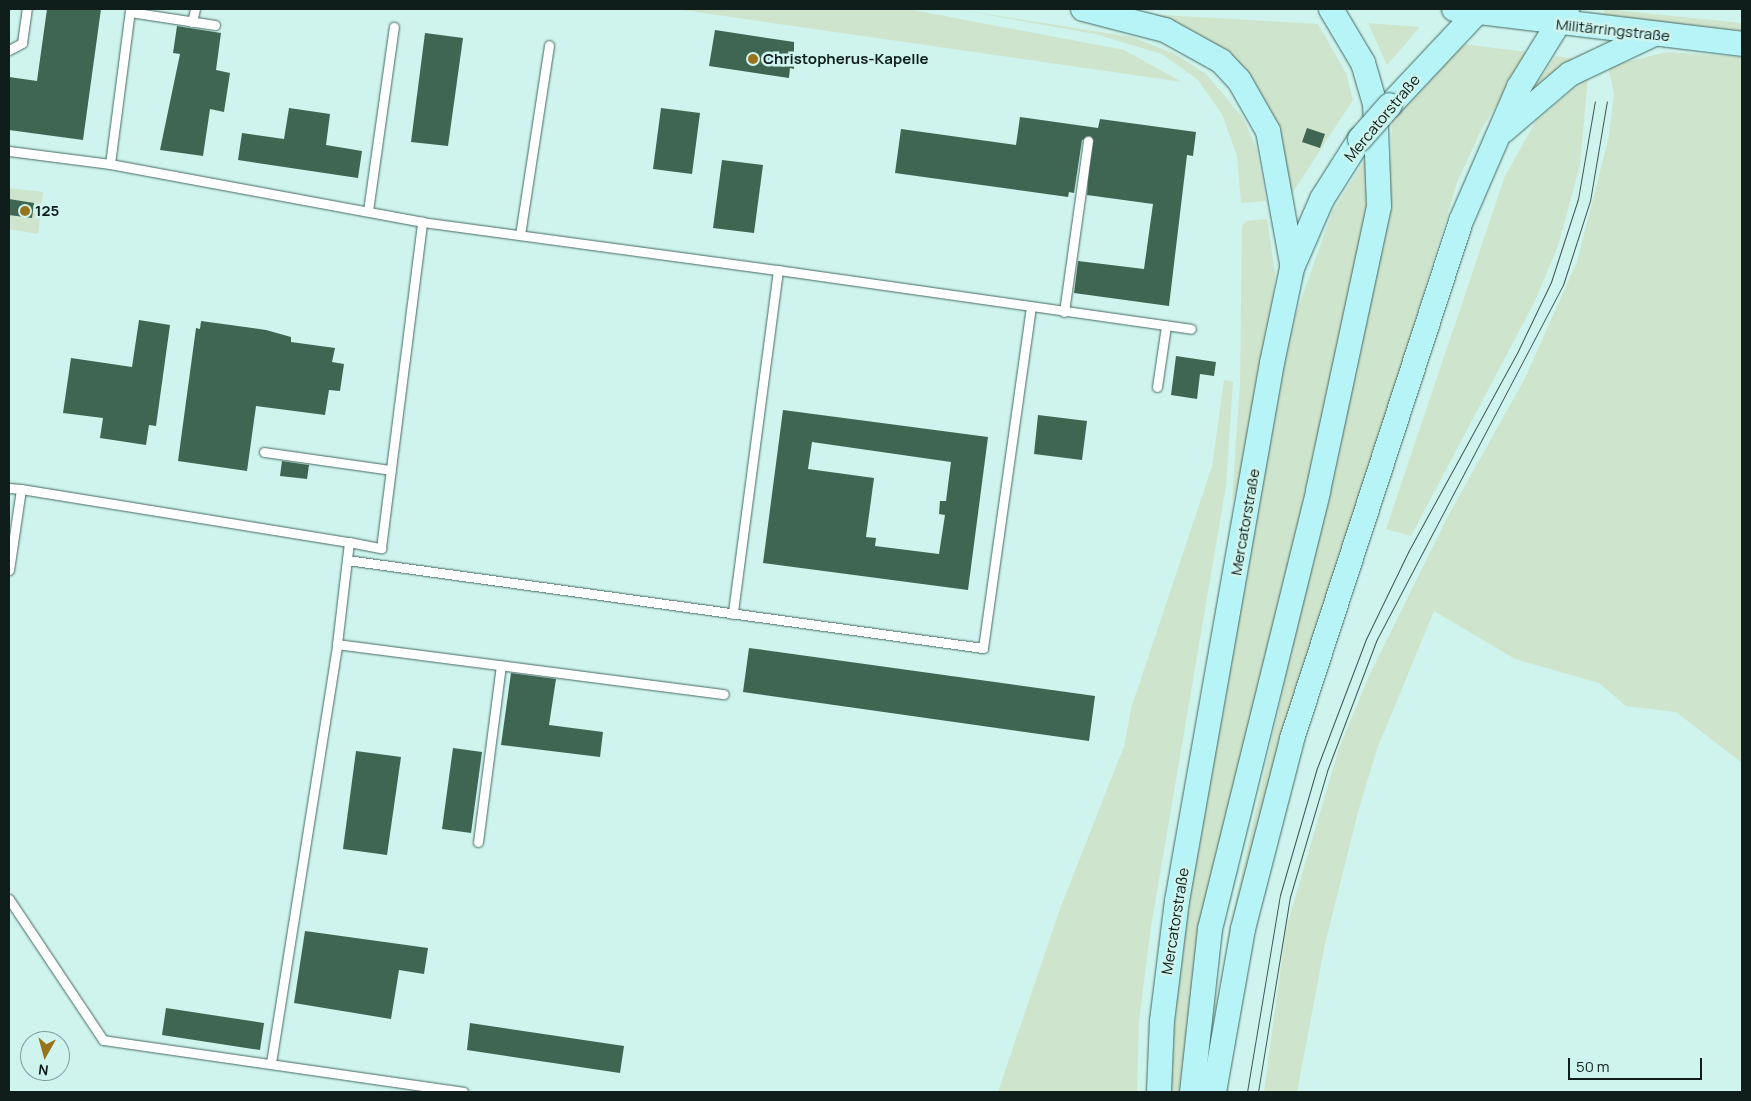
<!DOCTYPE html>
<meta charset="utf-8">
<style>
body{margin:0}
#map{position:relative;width:1751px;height:1101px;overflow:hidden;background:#cef4ed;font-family:Manrope,sans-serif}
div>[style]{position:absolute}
.green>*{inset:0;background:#cfe4cd}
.building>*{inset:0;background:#3f6553}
.roads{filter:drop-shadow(0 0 1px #466963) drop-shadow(0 0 1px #466963)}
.lane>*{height:9px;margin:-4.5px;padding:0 4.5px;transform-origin:4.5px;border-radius:4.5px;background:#fff}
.secondary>*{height:24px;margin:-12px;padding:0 12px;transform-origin:12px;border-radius:12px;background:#b7f4f8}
.tram>*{height:1px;margin:-0.5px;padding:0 0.5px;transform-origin:0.5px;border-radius:0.5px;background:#405551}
.bridges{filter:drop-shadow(0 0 1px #466963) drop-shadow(0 0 1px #466963)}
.secondary-bridge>*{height:24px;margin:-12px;padding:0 12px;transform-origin:12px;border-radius:12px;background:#b7f4f8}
.dots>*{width:14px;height:14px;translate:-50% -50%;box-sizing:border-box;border:2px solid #cef4ed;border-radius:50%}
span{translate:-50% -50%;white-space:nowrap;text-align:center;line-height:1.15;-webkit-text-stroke:5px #cef4ed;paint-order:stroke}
.street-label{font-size:15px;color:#0f1d1b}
.poi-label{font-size:15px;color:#0f1d1b;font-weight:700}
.left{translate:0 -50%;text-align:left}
.frame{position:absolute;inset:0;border:10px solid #0f1d1b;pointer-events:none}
.north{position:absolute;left:20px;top:1031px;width:50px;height:50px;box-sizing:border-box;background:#cef4ed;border:1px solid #829e99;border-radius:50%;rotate:187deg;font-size:14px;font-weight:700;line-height:20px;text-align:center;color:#0f1d1b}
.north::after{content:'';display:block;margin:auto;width:18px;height:22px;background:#97731c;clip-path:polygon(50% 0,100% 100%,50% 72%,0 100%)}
.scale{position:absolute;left:1568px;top:1058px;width:134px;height:22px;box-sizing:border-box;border:2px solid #0f1d1b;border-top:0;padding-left:6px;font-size:15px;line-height:18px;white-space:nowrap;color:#0f1d1b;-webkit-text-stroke:4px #cef4ed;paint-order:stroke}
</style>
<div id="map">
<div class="green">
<div style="clip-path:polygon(676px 9px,908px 9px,1124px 50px,1182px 82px)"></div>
<div style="clip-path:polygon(955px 9px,1132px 37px,1175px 54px,1206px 74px,1243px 118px,1256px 147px,1266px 201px,1241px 203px,1237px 156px,1222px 114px,1198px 80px,1162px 54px,1095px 34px)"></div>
<div style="clip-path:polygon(1605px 9px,1742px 23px,1742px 34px,1602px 18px)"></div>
<div style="clip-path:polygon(1127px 13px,1318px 24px,1346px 73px,1353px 100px,1289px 198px,1260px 97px)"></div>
<div style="clip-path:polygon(1368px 23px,1420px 27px,1387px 65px)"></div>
<div style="clip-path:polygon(1462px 44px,1529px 52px,1481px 130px,1457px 183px,1226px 945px,1389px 212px,1392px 113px)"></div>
<div style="clip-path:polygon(1666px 52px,1742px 57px,1742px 763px,1676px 712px,1626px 706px,1599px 683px,1515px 659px,1434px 611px,1377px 749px,1358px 812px,1325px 944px,1297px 1092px,1264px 1092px,1286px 929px,1339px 748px,1369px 676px,1447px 518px,1524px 380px,1577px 262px,1609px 136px,1614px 93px,1608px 67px)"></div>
<div style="clip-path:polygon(1555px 56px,1575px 59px,1533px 91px,1533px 90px)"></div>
<div style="clip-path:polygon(1588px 77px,1580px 165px,1558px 246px,1535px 301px,1411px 536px,1386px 529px,1505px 176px,1536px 121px)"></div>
<div style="clip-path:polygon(1367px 156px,1369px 199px,1282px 597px,1184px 1092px,1169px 1092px,1180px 945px,1289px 334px,1332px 212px)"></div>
<div style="clip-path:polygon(9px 188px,43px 192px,38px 234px,9px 229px)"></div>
<div style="clip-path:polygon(1267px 219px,1275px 273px,1272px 316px,1245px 464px,1232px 501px,1240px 383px,1242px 226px,1246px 221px)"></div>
<div style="clip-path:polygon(1224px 380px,1233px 382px,1226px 486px,1151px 927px,1139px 1021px,1137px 1092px,998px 1092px,1060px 909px,1124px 746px,1132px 705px,1212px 467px)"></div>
</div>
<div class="building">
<div style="clip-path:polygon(47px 9px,101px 9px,83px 140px,9px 130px,9px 77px,37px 81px)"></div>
<div style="clip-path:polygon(177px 26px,221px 33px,216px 70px,230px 73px,224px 112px,210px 109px,203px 156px,160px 150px,180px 54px,173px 53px)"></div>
<div style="clip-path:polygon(715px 30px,794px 42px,794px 69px,790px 68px,789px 78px,709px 66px)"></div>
<div style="clip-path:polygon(425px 33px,463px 38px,448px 146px,411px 142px)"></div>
<div style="clip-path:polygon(289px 108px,330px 114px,326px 145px,362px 151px,358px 178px,238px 160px,242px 133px,284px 139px)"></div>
<div style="clip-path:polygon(661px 108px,700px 113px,692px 174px,653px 169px)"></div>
<div style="clip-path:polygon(1020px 117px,1098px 128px,1100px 119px,1196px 132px,1193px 156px,1187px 155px,1169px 306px,1074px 293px,1078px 261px,1144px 269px,1153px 204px,1087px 195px,1091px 136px,1082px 140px,1074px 193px,1069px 192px,1068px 197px,895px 173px,901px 129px,1016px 145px)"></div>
<div style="clip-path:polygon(1307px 128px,1325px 134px,1320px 148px,1302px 142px)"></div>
<div style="clip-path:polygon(722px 160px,763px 165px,754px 233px,713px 228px)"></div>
<div style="clip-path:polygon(9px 199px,34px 203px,32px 218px,9px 215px)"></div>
<div style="clip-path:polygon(139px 320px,170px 325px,156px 426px,149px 425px,146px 445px,100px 438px,103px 418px,63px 413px,71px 358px,132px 367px)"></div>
<div style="clip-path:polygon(201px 321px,266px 330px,291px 337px,291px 342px,335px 348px,332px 362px,344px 364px,340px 391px,329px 390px,325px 415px,256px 406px,247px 471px,178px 461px,196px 328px,200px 329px)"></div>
<div style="clip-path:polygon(1176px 356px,1216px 362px,1214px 376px,1200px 374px,1197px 399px,1171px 395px)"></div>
<div style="clip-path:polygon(evenodd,783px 410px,988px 437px,968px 590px,763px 563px,783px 410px,812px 442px,951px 462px,946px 501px,940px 501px,939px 514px,945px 515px,939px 554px,875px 546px,876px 538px,866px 537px,874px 478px,808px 469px,812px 442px)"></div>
<div style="clip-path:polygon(1038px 415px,1087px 421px,1082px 460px,1034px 454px)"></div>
<div style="clip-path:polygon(282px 461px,309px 465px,307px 479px,280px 476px)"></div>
<div style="clip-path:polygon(749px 648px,1095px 696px,1089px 741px,743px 692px)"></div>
<div style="clip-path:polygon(511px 673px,556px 679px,549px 725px,603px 732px,600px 757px,501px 745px)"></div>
<div style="clip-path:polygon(453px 748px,482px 752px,471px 833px,442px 829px)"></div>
<div style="clip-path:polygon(356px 751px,401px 757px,387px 855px,343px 849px)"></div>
<div style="clip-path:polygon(305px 931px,428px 948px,424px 974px,399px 970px,391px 1019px,294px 1003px)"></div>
<div style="clip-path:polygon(166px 1008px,264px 1023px,260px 1050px,162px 1035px)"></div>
<div style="clip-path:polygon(470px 1023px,624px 1046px,620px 1073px,467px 1050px)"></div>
</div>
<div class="roads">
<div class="lane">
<div style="left:130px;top:12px;width:86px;rotate:8.7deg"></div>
<div style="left:192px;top:22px;width:13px;rotate:-77deg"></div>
<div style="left:9px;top:50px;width:15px;rotate:-28deg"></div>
<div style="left:22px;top:43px;width:34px;rotate:-82deg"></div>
<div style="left:9px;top:151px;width:102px;rotate:7.3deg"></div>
<div style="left:110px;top:164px;width:317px;rotate:10.5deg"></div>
<div style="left:110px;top:164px;width:156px;rotate:-82.6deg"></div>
<div style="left:368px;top:211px;width:186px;rotate:-82deg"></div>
<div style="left:520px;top:235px;width:192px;rotate:-81.3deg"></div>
<div style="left:778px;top:270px;width:417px;rotate:8.1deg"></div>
<div style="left:1064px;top:312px;width:173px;rotate:-82deg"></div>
<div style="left:1157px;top:387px;width:62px;rotate:-81.6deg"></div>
<div style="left:264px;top:452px;width:128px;rotate:8.1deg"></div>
<div style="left:9px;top:488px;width:12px;rotate:5deg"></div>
<div style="left:21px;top:489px;width:82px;rotate:98.4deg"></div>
<div style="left:21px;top:489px;width:332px;rotate:9.2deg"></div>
<div style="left:349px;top:542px;width:103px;rotate:96.7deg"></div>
<div style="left:337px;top:644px;width:390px;rotate:7.4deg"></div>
<div style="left:349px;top:542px;width:33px;rotate:11deg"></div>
<div style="left:381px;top:548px;width:329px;rotate:-82.8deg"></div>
<div style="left:422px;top:222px;width:359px;rotate:7.7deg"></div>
<div style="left:778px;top:270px;width:347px;rotate:97.5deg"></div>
<div style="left:347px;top:560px;width:642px;rotate:7.88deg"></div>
<div style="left:983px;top:648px;width:344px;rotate:-82deg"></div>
<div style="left:478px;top:842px;width:178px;rotate:-82.6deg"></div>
<div style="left:9px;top:899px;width:169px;rotate:56.3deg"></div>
<div style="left:103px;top:1040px;width:364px;rotate:8.2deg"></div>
<div style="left:271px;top:1063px;width:424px;rotate:-81deg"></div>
</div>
<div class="secondary">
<div style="left:1083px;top:9px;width:85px;rotate:14.4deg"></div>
<div style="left:1165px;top:30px;width:64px;rotate:29deg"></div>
<div style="left:1221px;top:61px;width:26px;rotate:47deg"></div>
<div style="left:1239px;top:80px;width:59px;rotate:60.4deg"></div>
<div style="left:1268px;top:131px;width:134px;rotate:79.7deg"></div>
<div style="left:1454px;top:9px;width:290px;rotate:6.9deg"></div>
<div style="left:1390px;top:105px;width:132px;rotate:-46.8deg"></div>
<div style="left:1503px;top:131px;width:88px;rotate:-40.4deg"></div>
<div style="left:1570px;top:74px;width:91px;rotate:-25.4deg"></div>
<div style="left:1159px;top:1092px;width:71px;rotate:-87.6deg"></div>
<div style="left:1162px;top:1021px;width:121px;rotate:-82.9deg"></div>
<div style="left:1177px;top:901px;width:546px;rotate:-79.99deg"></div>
<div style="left:1272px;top:363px;width:97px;rotate:-78.1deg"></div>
<div style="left:1292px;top:268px;width:75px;rotate:-66.5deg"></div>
<div style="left:1322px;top:199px;width:71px;rotate:-57.7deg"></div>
<div style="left:1192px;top:1092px;width:164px;rotate:-83.7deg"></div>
<div style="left:1210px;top:929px;width:451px;rotate:-76.1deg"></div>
<div style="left:1318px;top:491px;width:291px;rotate:-77.9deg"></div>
<div style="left:1379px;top:206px;width:102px;rotate:-92.2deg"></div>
<div style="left:1375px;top:104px;width:43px;rotate:-106.3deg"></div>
<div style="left:1363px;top:63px;width:63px;rotate:-120.7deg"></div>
<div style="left:1214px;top:1092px;width:166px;rotate:-79.9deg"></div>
<div style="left:1243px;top:929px;width:196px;rotate:-75.5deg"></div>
<div style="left:1292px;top:739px;width:545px;rotate:-71.93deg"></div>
<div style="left:1461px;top:221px;width:146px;rotate:-66.6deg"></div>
<div style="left:1519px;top:87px;width:92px;rotate:-58.4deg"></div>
</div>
</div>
<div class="tram">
<div style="left:1247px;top:1092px;width:200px;rotate:-80.5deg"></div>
<div style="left:1280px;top:895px;width:132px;rotate:-73.8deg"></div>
<div style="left:1317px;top:768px;width:138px;rotate:-69.2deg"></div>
<div style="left:1366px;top:639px;width:97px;rotate:-64.2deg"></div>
<div style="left:1408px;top:552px;width:227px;rotate:-61.3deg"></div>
<div style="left:1517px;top:353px;width:79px;rotate:-64.4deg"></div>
<div style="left:1551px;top:282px;width:87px;rotate:-72deg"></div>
<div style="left:1578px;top:199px;width:99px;rotate:-80.2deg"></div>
<div style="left:1258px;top:1092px;width:198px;rotate:-80.7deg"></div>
<div style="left:1290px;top:897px;width:131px;rotate:-73.6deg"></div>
<div style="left:1327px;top:771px;width:139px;rotate:-69.3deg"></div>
<div style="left:1376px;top:641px;width:402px;rotate:-62.3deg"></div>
<div style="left:1563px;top:285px;width:88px;rotate:-72.2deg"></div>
<div style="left:1590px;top:201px;width:101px;rotate:-80.4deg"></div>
</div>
<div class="bridges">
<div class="secondary-bridge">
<div style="left:1360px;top:139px;width:45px;rotate:-48.6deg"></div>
</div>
</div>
<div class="dots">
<div style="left:753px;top:59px;background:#97731c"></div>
<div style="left:25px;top:211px;background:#97731c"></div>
</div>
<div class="street-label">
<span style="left:1613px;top:30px;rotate:6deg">Militärringstraße</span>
<span style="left:1382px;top:118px;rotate:-50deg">Mercatorstraße</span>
<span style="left:1245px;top:522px;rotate:-80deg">Mercatorstraße</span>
<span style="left:1175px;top:921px;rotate:-81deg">Mercatorstraße</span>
</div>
<div class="poi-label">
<span class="left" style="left:763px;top:59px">Christopherus-Kapelle</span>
<span class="left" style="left:35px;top:211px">125</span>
</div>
<div class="frame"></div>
<div class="north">N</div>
<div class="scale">50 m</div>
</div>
